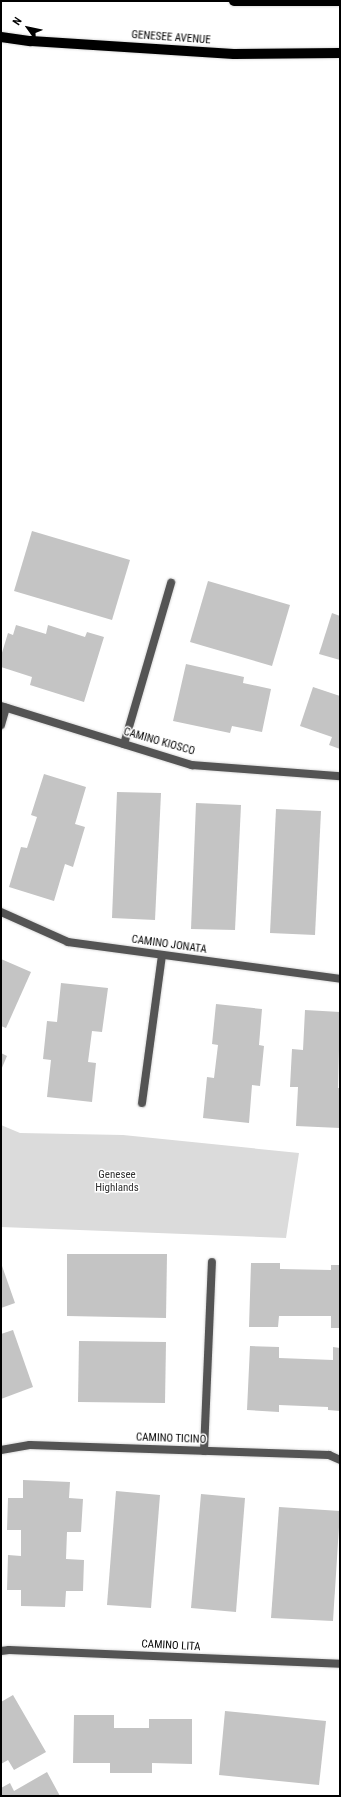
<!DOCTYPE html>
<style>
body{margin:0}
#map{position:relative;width:341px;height:1797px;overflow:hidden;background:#fff;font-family:"Roboto Condensed",sans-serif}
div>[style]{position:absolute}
.green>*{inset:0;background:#dbdbdb}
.building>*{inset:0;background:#c4c4c4}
.roads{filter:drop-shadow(0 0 1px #dbdbdb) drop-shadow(0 0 1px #dbdbdb)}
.service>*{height:8px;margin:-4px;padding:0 4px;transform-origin:4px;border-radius:4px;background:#545454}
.minor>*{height:8px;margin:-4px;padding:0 4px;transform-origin:4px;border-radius:4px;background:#545454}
.primary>*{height:10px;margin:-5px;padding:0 5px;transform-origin:5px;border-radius:5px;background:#000}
span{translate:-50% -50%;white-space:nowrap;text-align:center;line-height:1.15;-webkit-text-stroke:3px #fff;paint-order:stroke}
.street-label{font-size:11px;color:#000}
.park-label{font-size:11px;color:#323232}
.frame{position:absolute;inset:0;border:2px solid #000;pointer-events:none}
.north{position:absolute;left:8px;top:8px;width:40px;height:40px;-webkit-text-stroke:3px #fff;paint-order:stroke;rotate:303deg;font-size:11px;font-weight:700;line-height:16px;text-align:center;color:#000}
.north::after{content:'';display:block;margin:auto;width:14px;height:18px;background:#000;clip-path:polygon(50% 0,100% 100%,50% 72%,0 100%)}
</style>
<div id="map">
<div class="green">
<div style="clip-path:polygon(1px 1125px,20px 1133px,123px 1135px,299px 1153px,286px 1238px,1px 1227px)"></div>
</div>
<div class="building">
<div style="clip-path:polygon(32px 531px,130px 560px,112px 620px,14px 591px)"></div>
<div style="clip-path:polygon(208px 581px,290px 605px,272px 666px,190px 642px)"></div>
<div style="clip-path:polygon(332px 613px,340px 616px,340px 660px,319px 654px)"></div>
<div style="clip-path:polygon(16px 625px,46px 634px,48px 625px,85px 637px,87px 632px,104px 637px,84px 702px,30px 685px,32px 677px,1px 667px,1px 656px,8px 633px,13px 635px)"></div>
<div style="clip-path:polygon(186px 664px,244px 677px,243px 683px,271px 689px,262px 732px,232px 726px,230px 733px,173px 721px)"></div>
<div style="clip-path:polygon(313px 687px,340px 696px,340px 749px,329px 745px,332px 737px,300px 726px)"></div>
<div style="clip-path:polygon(44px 774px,86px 787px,75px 824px,85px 827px,73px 867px,65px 864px,54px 901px,9px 887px,21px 847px,27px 848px,37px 817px,31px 815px)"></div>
<div style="clip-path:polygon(117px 792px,161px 793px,155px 920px,112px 918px)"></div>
<div style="clip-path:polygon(196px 803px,241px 805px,235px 930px,191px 929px)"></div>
<div style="clip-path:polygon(276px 809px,321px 811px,315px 935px,270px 933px)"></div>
<div style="clip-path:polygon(1px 959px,31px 972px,6px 1028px,1px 1026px)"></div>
<div style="clip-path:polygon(61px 983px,108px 988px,102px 1032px,92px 1031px,88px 1062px,96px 1063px,92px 1102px,47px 1097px,51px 1060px,43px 1059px,47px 1021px,57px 1022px)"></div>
<div style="clip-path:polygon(216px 1004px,262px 1009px,259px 1045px,264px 1046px,260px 1086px,252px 1085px,249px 1123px,203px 1118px,207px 1077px,214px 1078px,218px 1045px,212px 1044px)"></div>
<div style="clip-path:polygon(305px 1010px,340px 1012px,338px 1088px,340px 1088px,340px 1128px,296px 1126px,298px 1087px,290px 1087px,292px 1049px,303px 1050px)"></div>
<div style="clip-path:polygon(1px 1053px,7px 1056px,1px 1070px)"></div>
<div style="clip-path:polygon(67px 1254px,167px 1254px,166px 1318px,67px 1316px)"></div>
<div style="clip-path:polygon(1px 1263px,15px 1303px,1px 1308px)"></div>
<div style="clip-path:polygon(251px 1263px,280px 1263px,280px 1269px,331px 1270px,331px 1265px,340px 1265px,340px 1328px,331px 1328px,331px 1316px,279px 1316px,278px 1327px,249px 1327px)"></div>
<div style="clip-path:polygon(13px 1330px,33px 1387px,1px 1399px,1px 1334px)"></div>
<div style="clip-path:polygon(79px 1341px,166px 1342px,165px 1403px,78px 1402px)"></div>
<div style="clip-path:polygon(250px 1346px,279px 1347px,279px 1358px,333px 1360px,333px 1347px,340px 1348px,340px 1411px,328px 1410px,328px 1407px,279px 1405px,279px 1412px,247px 1410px)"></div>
<div style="clip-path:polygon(23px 1480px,70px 1482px,69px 1498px,83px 1499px,81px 1532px,67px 1532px,66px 1559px,84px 1560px,83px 1591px,66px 1591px,65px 1607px,21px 1606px,21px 1590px,7px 1590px,8px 1555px,21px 1556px,21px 1530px,7px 1530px,8px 1498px,23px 1498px)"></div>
<div style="clip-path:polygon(116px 1491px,160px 1495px,151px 1608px,107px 1605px)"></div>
<div style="clip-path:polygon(201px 1494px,245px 1498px,236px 1612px,191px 1608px)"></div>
<div style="clip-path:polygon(279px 1507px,340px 1511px,333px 1621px,271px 1618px)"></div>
<div style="clip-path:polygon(13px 1695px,46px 1752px,14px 1770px,8px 1760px,1px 1764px,1px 1702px)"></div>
<div style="clip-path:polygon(225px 1711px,326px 1721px,319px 1785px,219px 1775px)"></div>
<div style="clip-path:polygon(74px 1715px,114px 1715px,114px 1728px,149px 1728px,149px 1719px,192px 1719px,192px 1764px,152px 1763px,152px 1773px,110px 1773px,110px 1763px,73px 1763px)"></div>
<div style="clip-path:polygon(47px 1772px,60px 1796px,1px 1796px,1px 1788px,10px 1783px,14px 1791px)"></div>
</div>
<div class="roads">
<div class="service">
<div style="left:1px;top:725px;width:18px;rotate:-74deg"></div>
<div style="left:124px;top:744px;width:168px;rotate:-73.7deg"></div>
<div style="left:142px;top:1103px;width:149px;rotate:-82.3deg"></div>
<div style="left:204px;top:1451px;width:189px;rotate:-87.6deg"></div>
</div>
<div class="minor">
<div style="left:1px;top:706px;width:200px;rotate:17.2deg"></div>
<div style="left:192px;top:765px;width:148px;rotate:4.3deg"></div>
<div style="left:1px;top:912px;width:73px;rotate:24.1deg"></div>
<div style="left:68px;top:942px;width:275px;rotate:7.7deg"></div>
<div style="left:1px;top:1450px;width:29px;rotate:-10deg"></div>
<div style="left:30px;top:1445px;width:299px;rotate:1.9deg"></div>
<div style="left:329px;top:1455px;width:12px;rotate:24deg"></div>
<div style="left:1px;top:1651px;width:8px;rotate:-7deg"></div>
<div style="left:9px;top:1650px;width:331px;rotate:2.4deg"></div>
</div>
<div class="primary">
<div style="left:234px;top:1px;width:106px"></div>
<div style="left:1px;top:37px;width:30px;rotate:8deg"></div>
<div style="left:31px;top:41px;width:203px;rotate:3.7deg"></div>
<div style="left:234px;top:54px;width:106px;rotate:-0.5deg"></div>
</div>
</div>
<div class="street-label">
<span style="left:171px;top:38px;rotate:4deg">GENESEE AVENUE</span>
<span style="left:159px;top:742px;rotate:16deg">CAMINO KIOSCO</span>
<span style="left:169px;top:945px;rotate:8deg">CAMINO JONATA</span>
<span style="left:171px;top:1439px;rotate:2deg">CAMINO TICINO</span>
<span style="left:171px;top:1646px;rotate:3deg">CAMINO LITA</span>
</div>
<div class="park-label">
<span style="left:117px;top:1182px">Genesee<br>Highlands</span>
</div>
<div class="frame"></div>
<div class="north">N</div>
</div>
